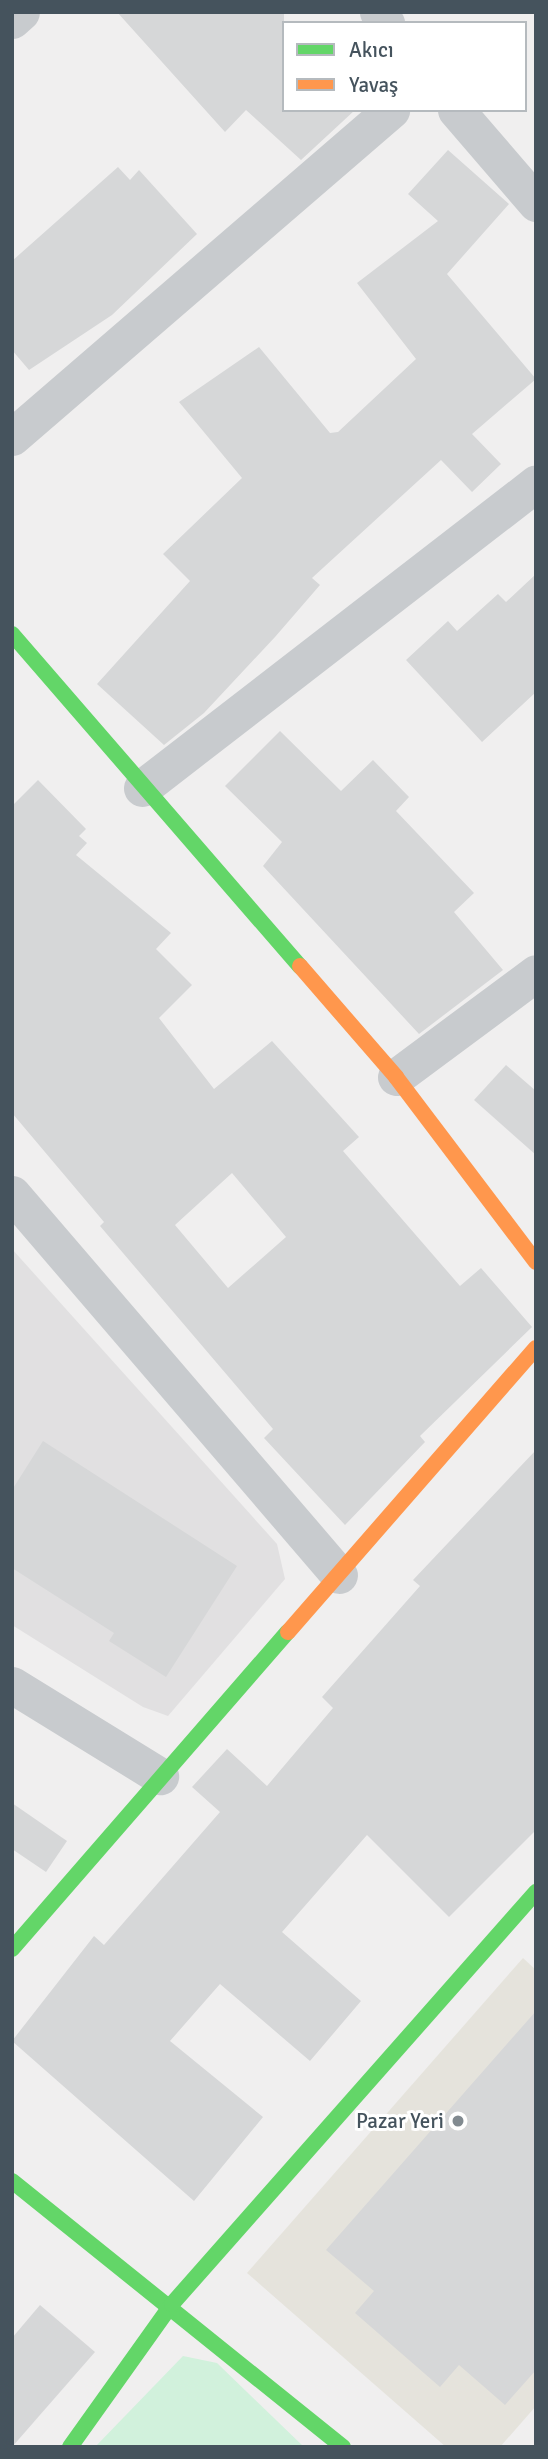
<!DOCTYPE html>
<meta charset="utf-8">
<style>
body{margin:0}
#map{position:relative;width:548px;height:2459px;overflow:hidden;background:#f0efef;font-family:Signika,sans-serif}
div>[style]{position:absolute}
.commercial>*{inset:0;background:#e5e3dc}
.education>*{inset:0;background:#e1e0e1}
.green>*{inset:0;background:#d1f1dc}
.building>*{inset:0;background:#d6d7d8}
.street>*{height:37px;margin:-18.5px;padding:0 18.5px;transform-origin:18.5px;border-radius:18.5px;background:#c8cbce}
.fast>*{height:16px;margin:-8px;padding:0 8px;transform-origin:8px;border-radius:8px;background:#63d668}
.slow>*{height:16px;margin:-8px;padding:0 8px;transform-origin:8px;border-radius:8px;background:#ff974d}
.dots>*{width:19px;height:19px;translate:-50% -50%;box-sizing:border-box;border:4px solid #fff;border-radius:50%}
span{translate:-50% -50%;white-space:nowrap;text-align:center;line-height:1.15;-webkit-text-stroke:6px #fff;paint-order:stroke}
.poi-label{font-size:21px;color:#45535d}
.right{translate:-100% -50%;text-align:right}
.frame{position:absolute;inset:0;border:14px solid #45535d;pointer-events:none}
.legend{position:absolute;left:282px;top:21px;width:245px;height:91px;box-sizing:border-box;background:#fff;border:2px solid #b5babe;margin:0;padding:9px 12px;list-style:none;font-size:21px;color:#45535d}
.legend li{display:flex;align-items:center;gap:14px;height:35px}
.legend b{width:35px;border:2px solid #b5babe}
</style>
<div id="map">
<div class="commercial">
<div style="clip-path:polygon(523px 1958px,536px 1970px,536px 2406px,500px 2447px,446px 2447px,247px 2273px)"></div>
</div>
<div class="education">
<div style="clip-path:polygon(12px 1249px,277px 1544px,285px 1579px,168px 1716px,143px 1707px,12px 1625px)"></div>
</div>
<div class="green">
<div style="clip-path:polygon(183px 2356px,217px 2363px,304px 2447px,95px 2447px)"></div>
</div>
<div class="building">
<div style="clip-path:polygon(117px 12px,284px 12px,284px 110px,355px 110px,301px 160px,246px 110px,225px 132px)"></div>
<div style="clip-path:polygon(448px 150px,509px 204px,447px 274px,536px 379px,472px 434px,501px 464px,472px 492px,441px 460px,312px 578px,320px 585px,275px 637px,204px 713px,164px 745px,97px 684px,190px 581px,163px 554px,242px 478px,179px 402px,259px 347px,330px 433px,338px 432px,416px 359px,357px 283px,438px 221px,408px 194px)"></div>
<div style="clip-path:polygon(118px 167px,130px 180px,139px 170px,197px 234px,112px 315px,29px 370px,12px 350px,12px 261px)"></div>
<div style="clip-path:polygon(536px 574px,536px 692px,482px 742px,406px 660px,448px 621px,457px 631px,498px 594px,506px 602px)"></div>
<div style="clip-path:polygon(280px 731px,341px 791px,373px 760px,409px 797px,396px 811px,474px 893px,454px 912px,503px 970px,419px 1034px,263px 866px,282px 842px,225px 786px)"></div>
<div style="clip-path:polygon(evenodd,38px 780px,86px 829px,79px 836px,87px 843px,76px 855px,171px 933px,156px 949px,192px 985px,159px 1018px,214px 1089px,272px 1041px,359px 1137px,343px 1151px,460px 1286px,481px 1268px,532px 1327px,420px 1436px,425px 1442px,345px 1525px,264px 1438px,273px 1429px,100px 1226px,104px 1222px,12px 1113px,12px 806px,38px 780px,232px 1173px,286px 1237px,228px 1288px,175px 1225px,232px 1173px)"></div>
<div style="clip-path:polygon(506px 1065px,536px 1091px,536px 1155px,474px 1100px)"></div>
<div style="clip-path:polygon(43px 1441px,237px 1566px,166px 1677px,109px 1641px,114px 1633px,12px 1568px,12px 1490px)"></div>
<div style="clip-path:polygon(536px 1450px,536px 1830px,449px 1917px,367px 1835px,282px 1932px,361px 2001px,310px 2061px,220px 1984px,170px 2041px,263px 2117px,194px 2201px,12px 2041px,94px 1936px,104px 1945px,220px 1812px,192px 1787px,227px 1749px,267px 1786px,333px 1708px,322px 1697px,420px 1586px,413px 1580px)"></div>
<div style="clip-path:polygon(12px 1803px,67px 1841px,46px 1872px,12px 1849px)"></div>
<div style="clip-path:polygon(536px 2011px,536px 2370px,505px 2405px,459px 2365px,440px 2387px,355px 2313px,374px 2291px,326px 2250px)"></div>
<div style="clip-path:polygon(40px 2305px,95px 2352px,12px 2447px,12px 2338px)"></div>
</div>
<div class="street">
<div style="left:378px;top:12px;width:14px;rotate:54deg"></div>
<div style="left:12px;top:20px;width:12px;rotate:-42deg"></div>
<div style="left:456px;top:110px;width:123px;rotate:49.3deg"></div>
<div style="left:12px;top:437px;width:501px;rotate:-40.79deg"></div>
<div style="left:142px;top:788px;width:498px;rotate:-37.7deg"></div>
<div style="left:396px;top:1077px;width:174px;rotate:-36.6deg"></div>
<div style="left:12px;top:1194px;width:502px;rotate:49.36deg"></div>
<div style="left:12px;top:1685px;width:174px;rotate:31.6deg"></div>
</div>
<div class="fast">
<div style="left:12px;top:634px;width:440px;rotate:49.1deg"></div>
<div style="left:12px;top:1949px;width:420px;rotate:-49deg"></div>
<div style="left:12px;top:2181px;width:425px;rotate:38.8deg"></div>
<div style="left:70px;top:2447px;width:176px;rotate:-54.5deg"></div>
<div style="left:172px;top:2304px;width:550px;rotate:-48.54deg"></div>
</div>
<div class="slow">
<div style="left:300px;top:966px;width:147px;rotate:49.1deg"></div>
<div style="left:396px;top:1077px;width:232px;rotate:52.9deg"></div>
<div style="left:288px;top:1632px;width:377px;rotate:-48.9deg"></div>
</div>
<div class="dots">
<div style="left:458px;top:2121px;background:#818a90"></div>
</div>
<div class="poi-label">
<span class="right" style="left:444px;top:2121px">Pazar Yeri</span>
</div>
<div class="frame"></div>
<ul class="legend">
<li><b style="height:9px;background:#63d668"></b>Akıcı</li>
<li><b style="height:9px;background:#ff974d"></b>Yavaş</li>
</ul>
</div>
